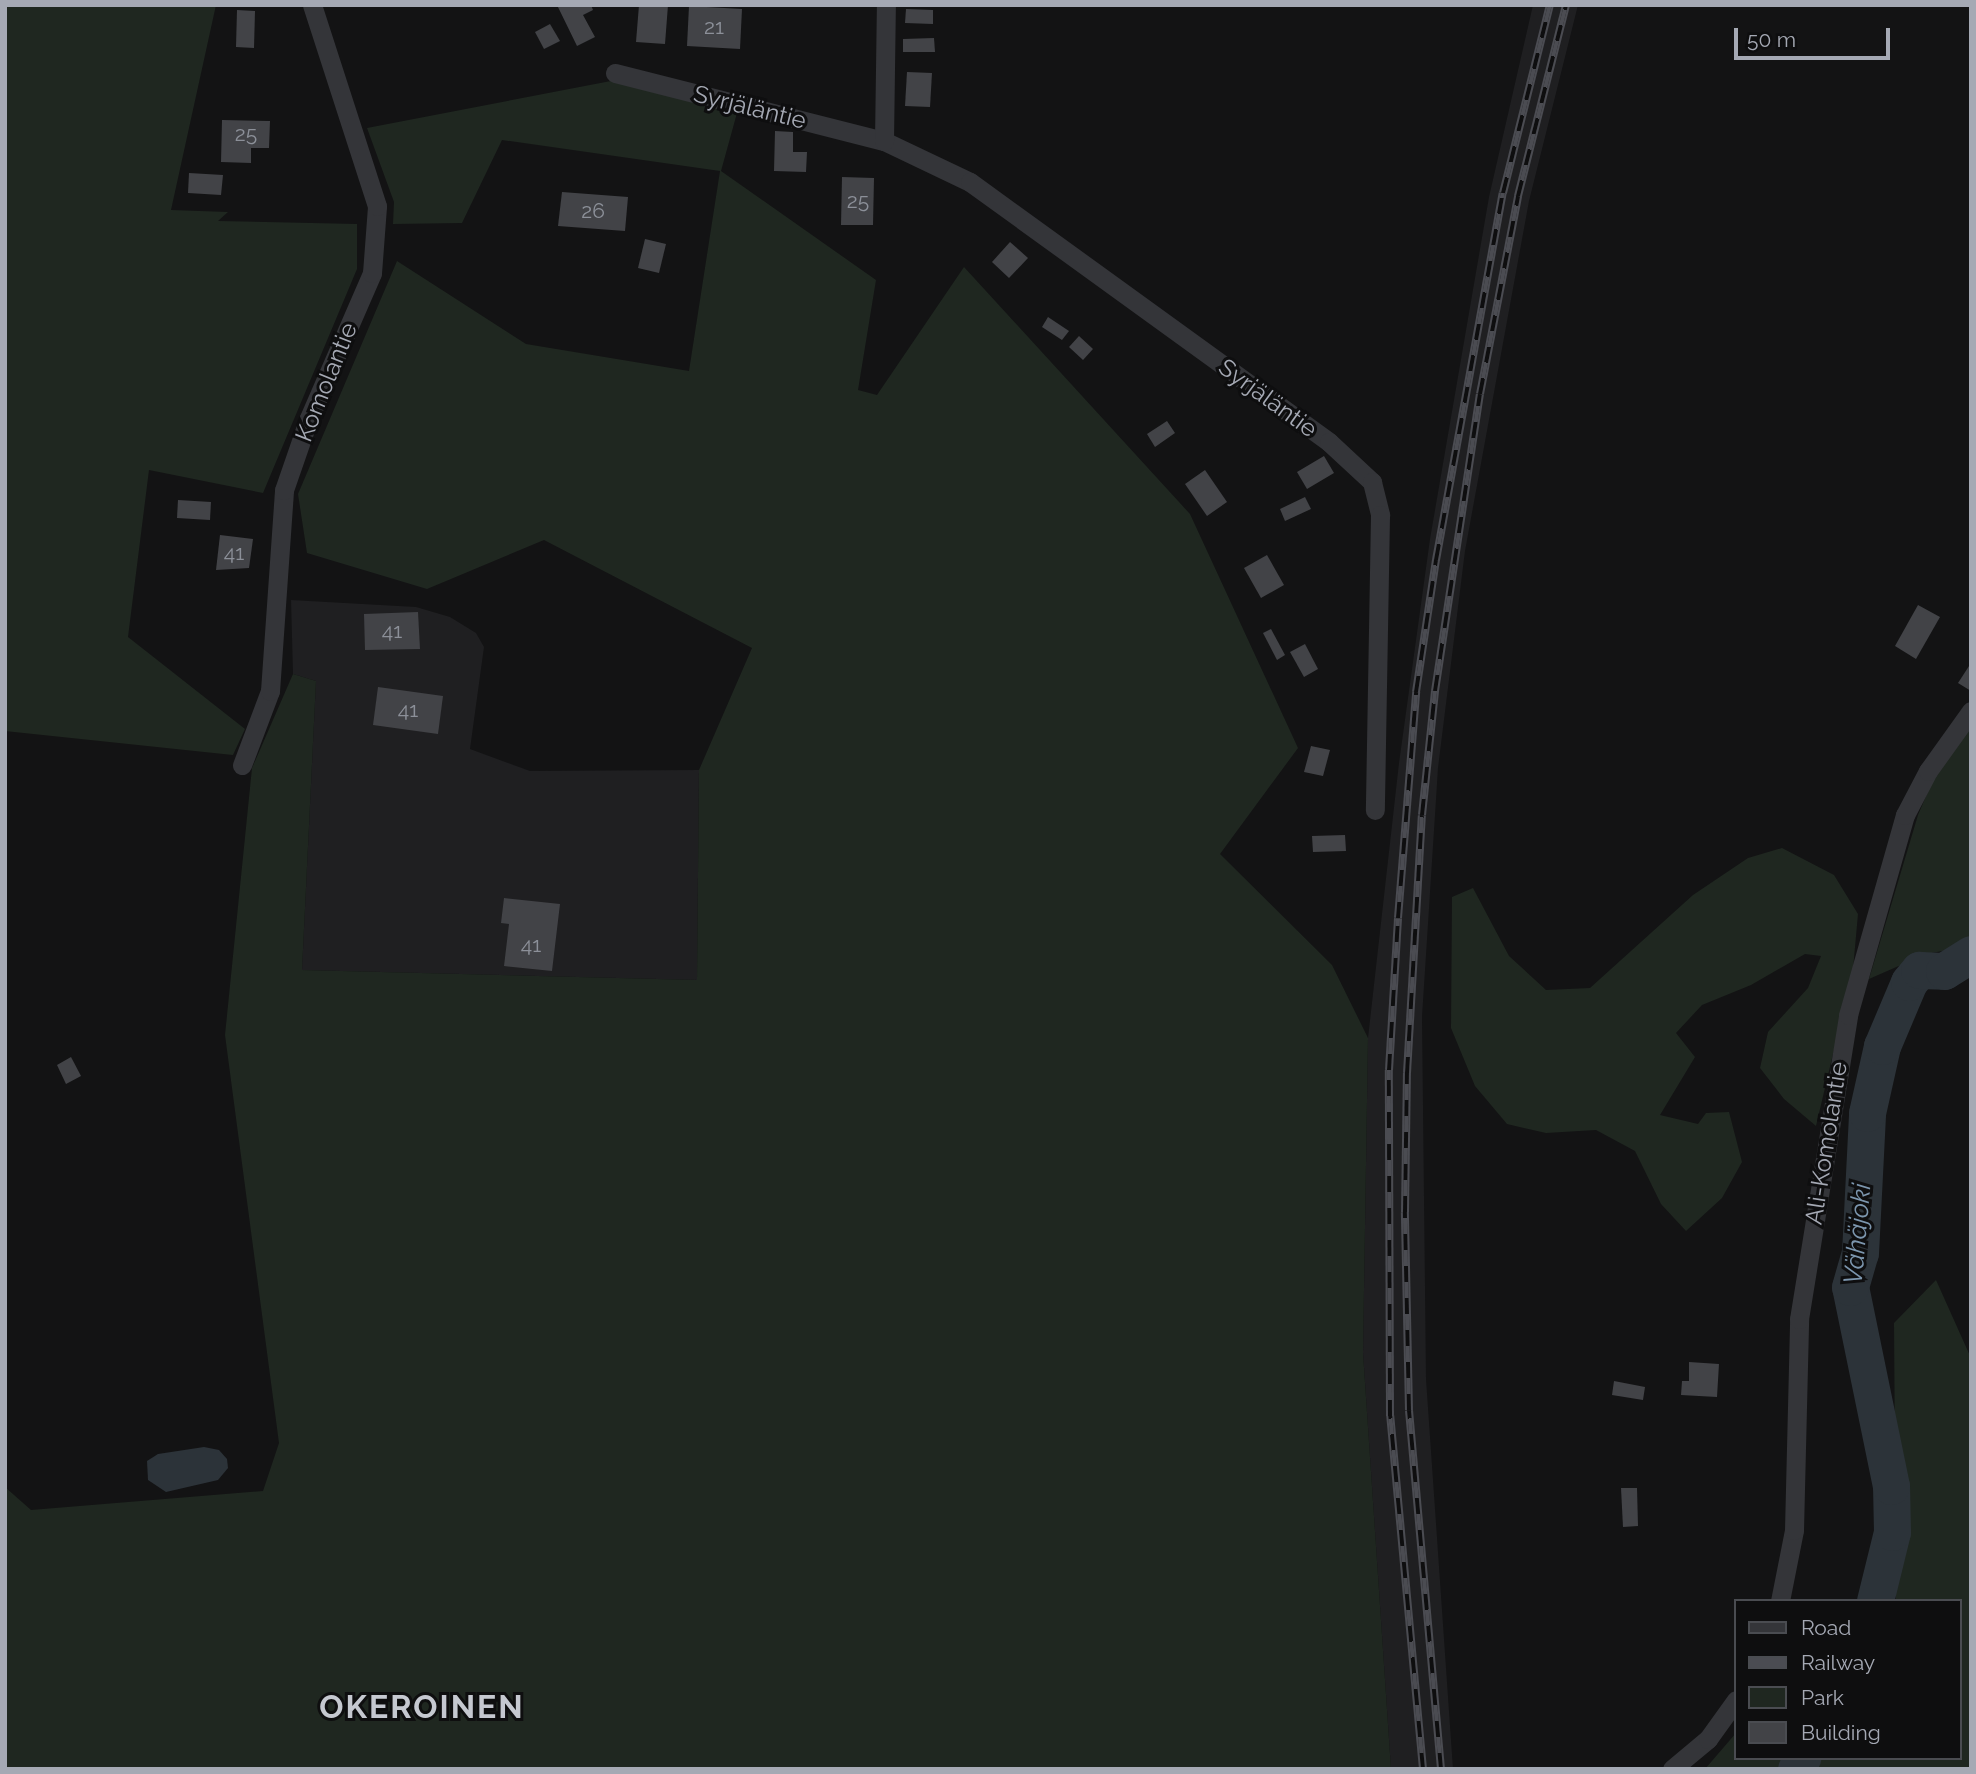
<!DOCTYPE html>
<meta charset="utf-8">
<style>
body{margin:0}
#map{position:relative;width:1976px;height:1774px;overflow:hidden;background:#131314;font-family:Raleway,sans-serif}
div>[style]{position:absolute}
.built>*{inset:0;background:#1f1f21}
.green>*{inset:0;background:#1f2720}
.water>*{inset:0;background:#2c3339}
.river>*{height:37px;margin:-18.5px;padding:0 18.5px;transform-origin:18.5px;border-radius:18.5px;background:#2c3339}
.building>*{inset:0;background:#424347}
.minor>*{height:19px;margin:-9.5px;padding:0 9.5px;transform-origin:9.5px;border-radius:9.5px;background:#343539}
.rail>*{height:8px;margin-top:-4px;transform-origin:0;background:repeating-linear-gradient(90deg,#0e0e0f 0 16px,#4b4c52 0 32px);box-sizing:border-box;border-block:2px solid #4b4c52}
span{translate:-50% -50%;white-space:nowrap;text-align:center;line-height:1.15;-webkit-text-stroke:6px #0e0e0f;paint-order:stroke}
.number-label{font-size:21px;color:#8c9099}
.number-label span{-webkit-text-stroke-width:0}
.street-label{font-size:24px;color:#a5a9b4}
.water-label{font-size:26px;color:#7c96ae;font-style:italic}
.district-label{font-size:32px;color:#c5c8d0;font-weight:700;letter-spacing:2px}
.frame{position:absolute;inset:0;border:7px solid #a5a9b4;pointer-events:none}
.legend{position:absolute;left:1734px;top:1599px;width:228px;height:161px;box-sizing:border-box;background:#0e0e0f;border:2px solid #4a4c51;margin:0;padding:9px 12px;list-style:none;font-size:21px;color:#a5a9b4}
.legend li{display:flex;align-items:center;gap:14px;height:35px}
.legend b{width:35px;border:2px solid #4a4c51}
.scale{position:absolute;left:1734px;top:28px;width:156px;height:32px;box-sizing:border-box;border:4px solid #a5a9b4;border-top:0;padding-left:9px;font-size:21px;line-height:24px;white-space:nowrap;color:#a5a9b4;-webkit-text-stroke:5px #0e0e0f;paint-order:stroke}
</style>
<div id="map">
<div class="built">
<div style="clip-path:polygon(1533px 5px,1578px 5px,1529px 201px,1465px 551px,1438px 768px,1422px 1017px,1426px 1379px,1453px 1769px,1391px 1769px,1363px 1353px,1368px 1038px,1399px 763px,1430px 539px,1489px 197px)"></div>
<div style="clip-path:polygon(291px 600px,416px 607px,450px 617px,476px 633px,484px 647px,470px 749px,530px 771px,699px 770px,697px 980px,302px 970px,316px 681px,293px 674px)"></div>
</div>
<div class="green">
<div style="clip-path:polygon(5px 5px,216px 5px,171px 210px,228px 212px,218px 221px,357px 224px,357px 269px,263px 493px,149px 470px,128px 637px,245px 729px,233px 755px,5px 731px)"></div>
<div style="clip-path:polygon(616px 80px,737px 113px,721px 171px,876px 280px,858px 390px,877px 395px,964px 267px,1190px 514px,1298px 748px,1220px 854px,1332px 965px,1368px 1038px,1363px 1353px,1391px 1769px,5px 1769px,5px 1487px,31px 1510px,263px 1491px,279px 1443px,225px 1035px,252px 768px,293px 674px,316px 681px,302px 970px,697px 980px,699px 770px,752px 648px,544px 540px,427px 589px,307px 553px,298px 494px,397px 261px,526px 344px,689px 371px,720px 171px,502px 140px,462px 223px,393px 224px,394px 202px,367px 128px)"></div>
<div style="clip-path:polygon(1971px 726px,1971px 934px,1959px 948px,1926px 954px,1869px 979px,1918px 815px,1935px 775px)"></div>
<div style="clip-path:polygon(1782px 848px,1834px 875px,1858px 914px,1853px 969px,1816px 1126px,1784px 1099px,1760px 1068px,1768px 1032px,1808px 988px,1821px 956px,1805px 954px,1751px 985px,1702px 1005px,1676px 1033px,1695px 1057px,1660px 1115px,1698px 1124px,1706px 1113px,1729px 1112px,1742px 1162px,1722px 1198px,1686px 1231px,1661px 1204px,1635px 1151px,1596px 1130px,1546px 1133px,1507px 1124px,1475px 1086px,1451px 1028px,1452px 897px,1473px 888px,1509px 956px,1546px 990px,1590px 988px,1693px 895px,1748px 858px)"></div>
<div style="clip-path:polygon(1936px 1280px,1971px 1358px,1971px 1769px,1705px 1769px,1736px 1733px,1736px 1758px,1960px 1758px,1960px 1601px,1896px 1601px,1894px 1323px)"></div>
</div>
<div class="water">
<div style="clip-path:polygon(204px 1447px,219px 1450px,227px 1459px,228px 1468px,218px 1480px,166px 1492px,148px 1480px,147px 1461px,158px 1454px)"></div>
</div>
<div class="river">
<div style="left:1875px;top:1601px;width:71px;rotate:-76.2deg"></div>
<div style="left:1892px;top:1532px;width:46px;rotate:-91.2deg"></div>
<div style="left:1891px;top:1486px;width:203px;rotate:-101.6deg"></div>
<div style="left:1850px;top:1287px;width:35px;rotate:-74deg"></div>
<div style="left:1860px;top:1253px;width:140px;rotate:-87.1deg"></div>
<div style="left:1867px;top:1113px;width:69px;rotate:-77.4deg"></div>
<div style="left:1882px;top:1046px;width:69px;rotate:-67.1deg"></div>
<div style="left:1909px;top:982px;width:16px;rotate:-50deg"></div>
<div style="left:1919px;top:970px;width:25px;rotate:2deg"></div>
<div style="left:1944px;top:971px;width:32px;rotate:-32deg"></div>
<div style="left:1796px;top:1769px;width:13px;rotate:-61deg"></div>
</div>
<div class="building">
<div style="clip-path:polygon(557px 5px,591px 5px,593px 10px,583px 15px,595px 37px,577px 46px)"></div>
<div style="clip-path:polygon(639px 5px,668px 5px,665px 44px,636px 42px)"></div>
<div style="clip-path:polygon(689px 6px,742px 9px,740px 49px,687px 46px)"></div>
<div style="clip-path:polygon(906px 9px,933px 10px,933px 24px,905px 23px)"></div>
<div style="clip-path:polygon(237px 10px,255px 11px,254px 48px,236px 47px)"></div>
<div style="clip-path:polygon(550px 24px,560px 41px,544px 49px,535px 32px)"></div>
<div style="clip-path:polygon(934px 38px,935px 52px,903px 52px,903px 39px)"></div>
<div style="clip-path:polygon(907px 72px,932px 73px,930px 107px,905px 106px)"></div>
<div style="clip-path:polygon(222px 120px,270px 121px,269px 148px,251px 148px,251px 163px,221px 162px)"></div>
<div style="clip-path:polygon(775px 131px,793px 132px,793px 152px,807px 152px,806px 172px,774px 171px)"></div>
<div style="clip-path:polygon(189px 173px,223px 175px,221px 195px,188px 193px)"></div>
<div style="clip-path:polygon(842px 177px,874px 178px,873px 225px,841px 225px)"></div>
<div style="clip-path:polygon(562px 192px,628px 197px,625px 231px,558px 226px)"></div>
<div style="clip-path:polygon(645px 239px,666px 244px,659px 273px,638px 268px)"></div>
<div style="clip-path:polygon(1010px 242px,1028px 258px,1009px 278px,992px 262px)"></div>
<div style="clip-path:polygon(1048px 317px,1069px 331px,1062px 340px,1042px 327px)"></div>
<div style="clip-path:polygon(1079px 336px,1093px 349px,1083px 360px,1069px 347px)"></div>
<div style="clip-path:polygon(1167px 421px,1175px 433px,1155px 447px,1147px 434px)"></div>
<div style="clip-path:polygon(1324px 456px,1334px 473px,1307px 489px,1297px 472px)"></div>
<div style="clip-path:polygon(1205px 470px,1227px 502px,1207px 516px,1185px 484px)"></div>
<div style="clip-path:polygon(1305px 497px,1311px 509px,1285px 521px,1280px 509px)"></div>
<div style="clip-path:polygon(178px 500px,211px 502px,210px 520px,177px 518px)"></div>
<div style="clip-path:polygon(220px 535px,253px 539px,249px 568px,216px 570px)"></div>
<div style="clip-path:polygon(1267px 555px,1284px 585px,1261px 598px,1244px 568px)"></div>
<div style="clip-path:polygon(1918px 605px,1940px 617px,1916px 659px,1895px 646px)"></div>
<div style="clip-path:polygon(418px 612px,420px 649px,365px 650px,364px 614px)"></div>
<div style="clip-path:polygon(1271px 629px,1285px 655px,1277px 660px,1263px 633px)"></div>
<div style="clip-path:polygon(1305px 644px,1318px 669px,1304px 677px,1290px 652px)"></div>
<div style="clip-path:polygon(1971px 663px,1971px 691px,1958px 683px)"></div>
<div style="clip-path:polygon(378px 687px,443px 696px,438px 734px,373px 725px)"></div>
<div style="clip-path:polygon(1311px 746px,1330px 750px,1323px 776px,1304px 772px)"></div>
<div style="clip-path:polygon(1345px 835px,1346px 851px,1313px 852px,1312px 836px)"></div>
<div style="clip-path:polygon(504px 898px,560px 904px,552px 971px,504px 966px,509px 924px,501px 923px)"></div>
<div style="clip-path:polygon(71px 1057px,81px 1076px,66px 1084px,57px 1065px)"></div>
<div style="clip-path:polygon(1689px 1362px,1719px 1364px,1717px 1397px,1681px 1395px,1682px 1381px,1689px 1381px)"></div>
<div style="clip-path:polygon(1614px 1381px,1645px 1387px,1643px 1400px,1612px 1395px)"></div>
<div style="clip-path:polygon(1621px 1488px,1637px 1488px,1638px 1526px,1623px 1527px)"></div>
</div>
<div class="minor">
<div style="left:615px;top:73px;width:277px;rotate:14.2deg"></div>
<div style="left:884px;top:141px;width:95px;rotate:25.5deg"></div>
<div style="left:970px;top:182px;width:443px;rotate:35.9deg"></div>
<div style="left:1329px;top:442px;width:59px;rotate:42.9deg"></div>
<div style="left:1372px;top:482px;width:34px;rotate:76deg"></div>
<div style="left:1380px;top:515px;width:295px;rotate:91deg"></div>
<div style="left:884px;top:141px;width:136px;rotate:-89.2deg"></div>
<div style="left:242px;top:765px;width:79px;rotate:-69.3deg"></div>
<div style="left:270px;top:691px;width:201px;rotate:-86deg"></div>
<div style="left:284px;top:490px;width:76px;rotate:-70.9deg"></div>
<div style="left:309px;top:418px;width:158px;rotate:-66.5deg"></div>
<div style="left:372px;top:273px;width:67px;rotate:-85.7deg"></div>
<div style="left:377px;top:206px;width:211px;rotate:-107.9deg"></div>
<div style="left:1780px;top:1601px;width:72px;rotate:-78.8deg"></div>
<div style="left:1794px;top:1530px;width:211px;rotate:-88.6deg"></div>
<div style="left:1799px;top:1319px;width:308px;rotate:-80.8deg"></div>
<div style="left:1848px;top:1015px;width:208px;rotate:-74.1deg"></div>
<div style="left:1905px;top:815px;width:50px;rotate:-62.4deg"></div>
<div style="left:1928px;top:771px;width:74px;rotate:-54.4deg"></div>
<div style="left:1672px;top:1769px;width:47px;rotate:-39.8deg"></div>
<div style="left:1708px;top:1739px;width:48px;rotate:-54.3deg"></div>
</div>
<div class="rail">
<div style="left:1423px;top:1769px;width:355px;rotate:-95.3deg"></div>
<div style="left:1390px;top:1416px;width:346px;rotate:-90.2deg"></div>
<div style="left:1389px;top:1070px;width:152px;rotate:-86.6deg"></div>
<div style="left:1398px;top:918px;width:227px;rotate:-85.4deg"></div>
<div style="left:1416px;top:692px;width:134px;rotate:-81.4deg"></div>
<div style="left:1436px;top:560px;width:373px;rotate:-79.7deg"></div>
<div style="left:1503px;top:193px;width:194px;rotate:-76deg"></div>
<div style="left:1441px;top:1769px;width:360px;rotate:-95.1deg"></div>
<div style="left:1409px;top:1410px;width:198px;rotate:-91.2deg"></div>
<div style="left:1405px;top:1212px;width:139px;rotate:-89.2deg"></div>
<div style="left:1407px;top:1073px;width:258px;rotate:-86.7deg"></div>
<div style="left:1422px;top:815px;width:125px;rotate:-84deg"></div>
<div style="left:1435px;top:691px;width:300px;rotate:-81.4deg"></div>
<div style="left:1480px;top:394px;width:202px;rotate:-79.1deg"></div>
<div style="left:1518px;top:196px;width:197px;rotate:-75.9deg"></div>
</div>
<div class="number-label">
<span style="left:714px;top:27px">21</span>
<span style="left:246px;top:134px">25</span>
<span style="left:858px;top:201px">25</span>
<span style="left:593px;top:211px">26</span>
<span style="left:234px;top:553px">41</span>
<span style="left:392px;top:631px">41</span>
<span style="left:408px;top:710px">41</span>
<span style="left:531px;top:945px">41</span>
</div>
<div class="street-label">
<span style="left:750px;top:107px;rotate:14deg">Syrjäläntie</span>
<span style="left:326px;top:382px;rotate:-68deg">Komolantie</span>
<span style="left:1268px;top:398px;rotate:36deg">Syrjäläntie</span>
<span style="left:1826px;top:1143px;rotate:-81deg">Ali-Komolantie</span>
</div>
<div class="water-label">
<span style="left:1858px;top:1234px;rotate:-85deg">Vähäjoki</span>
</div>
<div class="district-label">
<span style="left:422px;top:1707px">OKEROINEN</span>
</div>
<div class="frame"></div>
<ul class="legend">
<li><b style="height:9px;background:#343539"></b>Road</li>
<li><b style="height:9px;background:#4b4c52"></b>Railway</li>
<li><b style="height:19px;background:#1f2720"></b>Park</li>
<li><b style="height:19px;background:#424347"></b>Building</li>
</ul>
<div class="scale">50 m</div>
</div>
